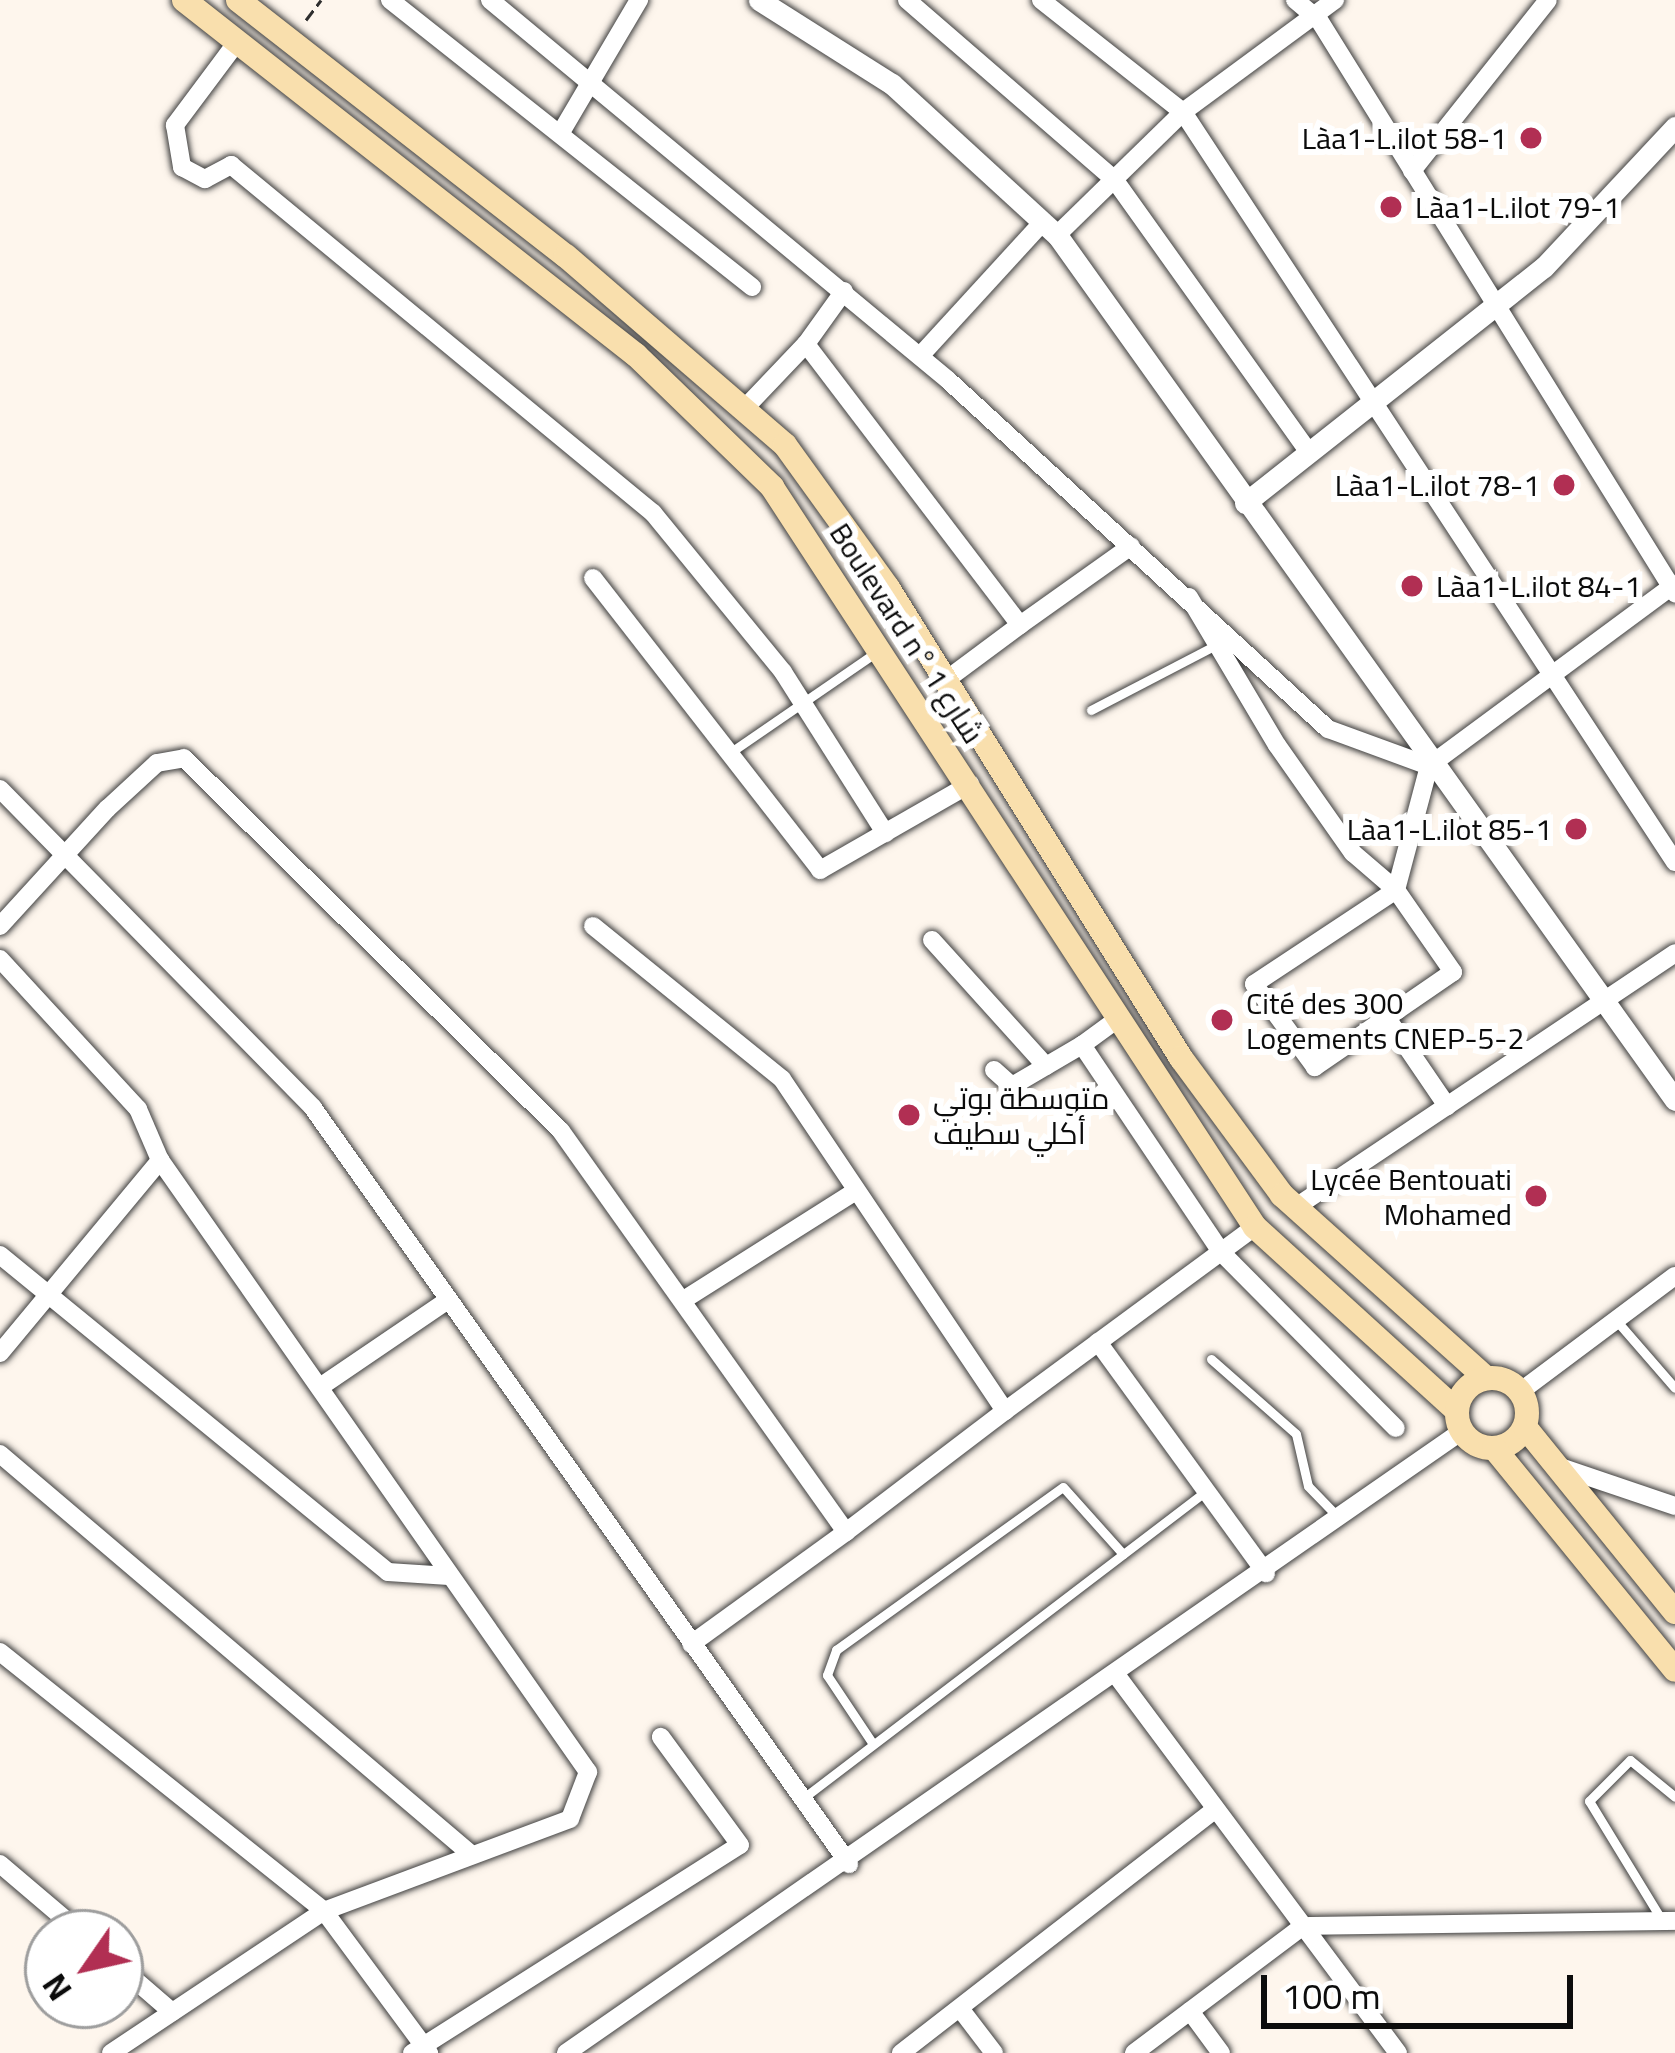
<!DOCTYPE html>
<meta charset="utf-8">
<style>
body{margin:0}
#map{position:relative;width:1675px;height:2053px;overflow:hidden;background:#fef6ed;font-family:Georgia,Cairo,serif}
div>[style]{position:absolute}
.path>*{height:3px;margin-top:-1.5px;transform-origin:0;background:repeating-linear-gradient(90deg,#2e2e2e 0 12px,transparent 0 18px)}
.roads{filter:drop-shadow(0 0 3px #3f3f3f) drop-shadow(0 0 3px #3f3f3f)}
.service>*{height:9px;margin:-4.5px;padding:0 4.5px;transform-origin:4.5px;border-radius:4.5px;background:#fff}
.minor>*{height:18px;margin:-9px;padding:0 9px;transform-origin:9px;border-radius:9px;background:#fff}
.tertiary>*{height:21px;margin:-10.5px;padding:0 10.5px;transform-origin:10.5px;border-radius:10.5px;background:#fff}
.secondary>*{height:24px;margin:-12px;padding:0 12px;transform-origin:12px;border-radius:12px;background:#f9dfad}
.secondary>.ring{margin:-12px;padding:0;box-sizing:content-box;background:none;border:24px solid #f9dfad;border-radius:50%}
.dots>*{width:33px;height:33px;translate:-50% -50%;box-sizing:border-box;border:6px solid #fff;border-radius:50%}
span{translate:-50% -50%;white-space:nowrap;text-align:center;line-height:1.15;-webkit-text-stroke:12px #fff;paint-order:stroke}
.poi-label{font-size:30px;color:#0c0c0c}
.right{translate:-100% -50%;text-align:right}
.left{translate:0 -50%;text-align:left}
.street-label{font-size:30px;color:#0c0c0c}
.north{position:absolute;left:24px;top:1909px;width:120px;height:120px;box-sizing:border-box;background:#fff;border:3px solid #9e9e9e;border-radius:50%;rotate:236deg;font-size:33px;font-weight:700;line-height:48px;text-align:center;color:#0c0c0c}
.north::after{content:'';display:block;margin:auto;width:42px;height:54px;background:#b12f53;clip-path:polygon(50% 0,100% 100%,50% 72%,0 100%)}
.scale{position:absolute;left:1261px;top:1975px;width:312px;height:54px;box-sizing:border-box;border:6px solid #0c0c0c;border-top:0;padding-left:15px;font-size:36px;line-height:42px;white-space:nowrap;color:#0c0c0c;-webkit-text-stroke:9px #fff;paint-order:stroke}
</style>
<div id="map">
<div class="path">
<div style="left:306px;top:20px;width:25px;rotate:-53deg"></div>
</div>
<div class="roads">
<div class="service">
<div style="left:1091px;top:710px;width:136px;rotate:-27.5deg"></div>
<div style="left:734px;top:750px;width:175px;rotate:-34.5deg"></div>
<div style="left:1615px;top:1319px;width:91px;rotate:49deg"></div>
<div style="left:1211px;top:1359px;width:113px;rotate:41.4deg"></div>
<div style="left:1296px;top:1434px;width:53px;rotate:77deg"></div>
<div style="left:1308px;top:1486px;width:42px;rotate:46deg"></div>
<div style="left:873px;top:1744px;width:83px;rotate:-123.7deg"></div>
<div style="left:827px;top:1675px;width:27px;rotate:-70deg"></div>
<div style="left:836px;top:1650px;width:279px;rotate:-35.7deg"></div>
<div style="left:1063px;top:1487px;width:90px;rotate:48.2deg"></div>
<div style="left:802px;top:1799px;width:508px;rotate:-37.32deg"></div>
<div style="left:1663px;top:1922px;width:142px;rotate:-121.4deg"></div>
<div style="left:1589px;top:1801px;width:58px;rotate:-45deg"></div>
<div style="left:1630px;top:1760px;width:58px;rotate:39.4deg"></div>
</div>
<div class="minor">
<div style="left:390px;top:0;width:462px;rotate:38.4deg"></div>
<div style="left:490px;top:0;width:595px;rotate:39.68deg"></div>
<div style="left:948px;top:380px;width:516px;rotate:42.57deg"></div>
<div style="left:1328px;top:729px;width:108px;rotate:20.1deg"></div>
<div style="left:907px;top:0;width:274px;rotate:40.9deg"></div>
<div style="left:1114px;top:179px;width:334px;rotate:54.5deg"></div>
<div style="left:1041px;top:0;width:181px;rotate:38.3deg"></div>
<div style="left:1183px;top:112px;width:897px;rotate:56.74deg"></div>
<div style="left:1295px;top:0;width:31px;rotate:40deg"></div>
<div style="left:1319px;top:20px;width:675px;rotate:58.15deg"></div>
<div style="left:237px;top:42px;width:104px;rotate:126.8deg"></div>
<div style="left:175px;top:125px;width:43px;rotate:80.5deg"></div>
<div style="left:182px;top:167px;width:26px;rotate:28deg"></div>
<div style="left:205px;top:179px;width:30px;rotate:-28deg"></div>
<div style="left:231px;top:165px;width:547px;rotate:39.51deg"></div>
<div style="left:653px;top:513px;width:205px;rotate:50.7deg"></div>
<div style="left:783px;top:672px;width:191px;rotate:57.6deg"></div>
<div style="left:560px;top:134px;width:156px;rotate:-59.5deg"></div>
<div style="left:1412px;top:171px;width:218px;rotate:-51.5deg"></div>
<div style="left:1057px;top:235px;width:176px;rotate:-44.3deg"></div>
<div style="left:1183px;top:112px;width:189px;rotate:-36.4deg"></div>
<div style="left:844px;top:291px;width:65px;rotate:125.6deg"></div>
<div style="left:806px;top:344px;width:353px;rotate:52.7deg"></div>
<div style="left:1020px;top:625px;width:136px;rotate:-35.4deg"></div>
<div style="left:920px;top:356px;width:182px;rotate:-47.5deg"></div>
<div style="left:744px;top:409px;width:90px;rotate:-46.4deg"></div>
<div style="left:593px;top:578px;width:370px;rotate:52.1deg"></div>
<div style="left:820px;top:870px;width:173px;rotate:-29.8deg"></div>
<div style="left:1189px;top:597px;width:172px;rotate:59.3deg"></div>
<div style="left:1277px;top:745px;width:132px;rotate:54.9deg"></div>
<div style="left:1353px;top:853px;width:57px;rotate:40.7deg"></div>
<div style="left:1396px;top:890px;width:100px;rotate:55.2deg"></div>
<div style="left:1453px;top:972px;width:168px;rotate:145.5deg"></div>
<div style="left:1315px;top:1067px;width:103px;rotate:-126.3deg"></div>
<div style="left:1254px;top:984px;width:170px;rotate:-33.5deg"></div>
<div style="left:1396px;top:890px;width:128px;rotate:-75.1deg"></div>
<div style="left:1429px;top:766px;width:306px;rotate:-36.5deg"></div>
<div style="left:946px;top:680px;width:92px;rotate:-36.6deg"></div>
<div style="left:0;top:789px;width:447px;rotate:45.5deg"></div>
<div style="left:313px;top:1108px;width:927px;rotate:54.66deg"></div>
<div style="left:0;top:926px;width:159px;rotate:-47.6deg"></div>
<div style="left:107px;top:809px;width:68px;rotate:-42.6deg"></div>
<div style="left:157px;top:763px;width:27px;rotate:-10deg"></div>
<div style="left:184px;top:758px;width:530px;rotate:44.69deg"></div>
<div style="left:561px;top:1131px;width:492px;rotate:54.6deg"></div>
<div style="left:846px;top:1532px;width:191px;rotate:144.1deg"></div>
<div style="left:593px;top:926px;width:243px;rotate:39deg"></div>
<div style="left:782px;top:1079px;width:400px;rotate:56.1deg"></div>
<div style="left:1005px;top:1411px;width:310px;rotate:-36.4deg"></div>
<div style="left:932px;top:940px;width:170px;rotate:47.9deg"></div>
<div style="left:0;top:959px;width:204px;rotate:47.4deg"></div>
<div style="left:138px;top:1109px;width:56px;rotate:66.7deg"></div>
<div style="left:160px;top:1160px;width:747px;rotate:55.03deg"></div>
<div style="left:588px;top:1772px;width:50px;rotate:111deg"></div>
<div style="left:570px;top:1819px;width:263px;rotate:159.5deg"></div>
<div style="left:324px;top:1911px;width:256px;rotate:146.3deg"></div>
<div style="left:1387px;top:1018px;width:107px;rotate:55.7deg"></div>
<div style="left:1082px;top:1045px;width:42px;rotate:-36.3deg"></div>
<div style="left:994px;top:1070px;width:24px;rotate:42deg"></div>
<div style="left:1012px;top:1086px;width:81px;rotate:-30.4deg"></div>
<div style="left:1082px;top:1045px;width:249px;rotate:56.1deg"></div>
<div style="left:1221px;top:1252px;width:248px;rotate:45.2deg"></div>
<div style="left:1296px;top:1207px;width:456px;rotate:-33.8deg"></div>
<div style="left:0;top:1255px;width:501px;rotate:39.25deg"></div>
<div style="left:388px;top:1572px;width:61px;rotate:3.8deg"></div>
<div style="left:685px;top:1299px;width:200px;rotate:-32.3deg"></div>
<div style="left:1098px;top:1342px;width:286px;rotate:54deg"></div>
<div style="left:0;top:1353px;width:251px;rotate:-50.3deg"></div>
<div style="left:320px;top:1387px;width:151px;rotate:-34.2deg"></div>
<div style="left:1521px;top:1391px;width:192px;rotate:-36.8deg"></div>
<div style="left:0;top:1454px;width:619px;rotate:40.35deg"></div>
<div style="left:1557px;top:1466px;width:125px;rotate:18.7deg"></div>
<div style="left:846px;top:1532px;width:200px;rotate:-37.3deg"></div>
<div style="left:0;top:1652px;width:415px;rotate:38.6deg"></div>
<div style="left:324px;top:1911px;width:177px;rotate:53.5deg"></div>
<div style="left:1117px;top:1676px;width:470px;rotate:53.3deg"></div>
<div style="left:0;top:1864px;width:106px;rotate:40.4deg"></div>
<div style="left:120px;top:1967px;width:69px;rotate:40.9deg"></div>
<div style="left:962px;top:2011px;width:53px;rotate:52.7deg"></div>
<div style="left:1190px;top:2011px;width:52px;rotate:53.6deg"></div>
<div style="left:412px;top:2053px;width:388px;rotate:-32.4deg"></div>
<div style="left:740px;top:1845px;width:134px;rotate:-126.2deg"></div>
<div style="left:566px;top:2053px;width:1091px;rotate:-34.77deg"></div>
<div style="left:901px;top:2053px;width:398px;rotate:-37.8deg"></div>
<div style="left:1134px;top:2053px;width:211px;rotate:-36.9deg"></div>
<div style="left:1303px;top:1926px;width:372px;rotate:-0.8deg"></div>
</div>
<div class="tertiary">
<div style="left:759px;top:0;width:157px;rotate:32.3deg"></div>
<div style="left:892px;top:84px;width:224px;rotate:42.5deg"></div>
<div style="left:1057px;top:235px;width:1063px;rotate:54.46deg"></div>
<div style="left:1245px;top:503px;width:381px;rotate:-38.3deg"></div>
<div style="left:1544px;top:267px;width:192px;rotate:-46.9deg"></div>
</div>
<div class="secondary">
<div style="left:184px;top:0;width:575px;rotate:38.15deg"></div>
<div style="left:636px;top:355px;width:190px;rotate:44.1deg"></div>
<div style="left:772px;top:487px;width:884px;rotate:56.87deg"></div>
<div style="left:1255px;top:1227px;width:272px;rotate:42.3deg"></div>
<div style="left:238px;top:0;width:416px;rotate:38deg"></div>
<div style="left:566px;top:256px;width:289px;rotate:40.8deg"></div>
<div style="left:785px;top:445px;width:176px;rotate:54.2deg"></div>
<div style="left:888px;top:588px;width:554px;rotate:58.06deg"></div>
<div style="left:1181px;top:1058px;width:170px;rotate:53.6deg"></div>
<div style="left:1282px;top:1195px;width:274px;rotate:41.9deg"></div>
<div class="ring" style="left:1457px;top:1378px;width:46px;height:46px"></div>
<div style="left:1525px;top:1427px;width:238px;rotate:51deg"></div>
<div style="left:1494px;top:1448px;width:286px;rotate:50.8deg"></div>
</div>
</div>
<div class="dots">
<div style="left:1531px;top:138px;background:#b12f53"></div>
<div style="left:1391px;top:207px;background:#b12f53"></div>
<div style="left:1564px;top:485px;background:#b12f53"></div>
<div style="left:1412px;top:586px;background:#b12f53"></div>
<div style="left:1576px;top:829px;background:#b12f53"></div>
<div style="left:1222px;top:1020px;background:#b12f53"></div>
<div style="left:909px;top:1115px;background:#b12f53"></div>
<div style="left:1536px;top:1196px;background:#b12f53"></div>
</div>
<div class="poi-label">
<span class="right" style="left:1507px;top:138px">Làa1-L.ilot 58-1</span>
<span class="left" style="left:1415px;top:207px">Làa1-L.ilot 79-1</span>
<span class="right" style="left:1540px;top:485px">Làa1-L.ilot 78-1</span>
<span class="left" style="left:1436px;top:586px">Làa1-L.ilot 84-1</span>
<span class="right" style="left:1552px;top:829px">Làa1-L.ilot 85-1</span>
<span class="left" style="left:1246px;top:1020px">Cité des 300<br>Logements CNEP-5-2</span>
<span class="left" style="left:933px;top:1115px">متوسطة بوتي<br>أكلي سطيف</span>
<span class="right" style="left:1512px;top:1196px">Lycée Bentouati<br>Mohamed</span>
</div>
<div class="street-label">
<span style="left:907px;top:633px;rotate:57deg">Boulevard n° شارع 1</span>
</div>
<div class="north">N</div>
<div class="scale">100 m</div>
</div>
